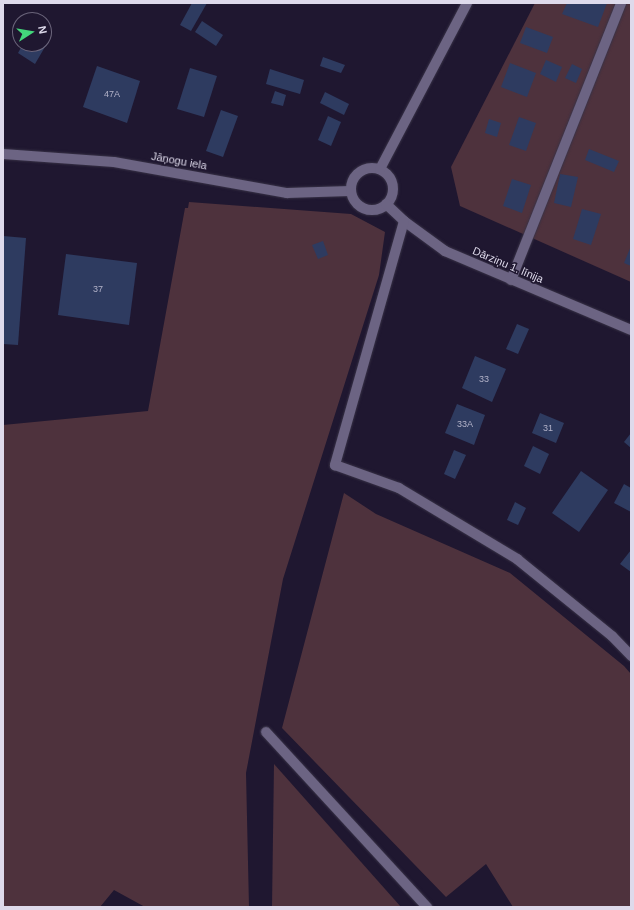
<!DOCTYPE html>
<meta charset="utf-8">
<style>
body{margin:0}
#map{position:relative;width:634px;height:910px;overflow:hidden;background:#1f1730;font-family:Arial,sans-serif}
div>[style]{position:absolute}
.green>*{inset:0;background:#4e323d}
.building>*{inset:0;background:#2e3b60}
.roads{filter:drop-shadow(0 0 1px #383246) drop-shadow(0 0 1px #383246)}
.minor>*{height:10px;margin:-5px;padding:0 5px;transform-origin:5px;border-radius:5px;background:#6c6483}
.minor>.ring{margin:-5px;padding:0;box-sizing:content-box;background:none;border:10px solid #6c6483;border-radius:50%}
span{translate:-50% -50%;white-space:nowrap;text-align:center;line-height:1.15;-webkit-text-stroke:3px #1f1730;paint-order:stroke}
.number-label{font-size:9px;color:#b2b2c8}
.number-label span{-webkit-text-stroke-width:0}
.street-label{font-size:11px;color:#dedaeb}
.frame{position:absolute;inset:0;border:4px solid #dedaeb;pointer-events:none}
.north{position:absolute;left:12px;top:12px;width:40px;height:40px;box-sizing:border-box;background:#1f1730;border:1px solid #6b657b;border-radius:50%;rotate:78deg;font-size:11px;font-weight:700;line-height:16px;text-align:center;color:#dedaeb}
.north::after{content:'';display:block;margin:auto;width:14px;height:18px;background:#43d77b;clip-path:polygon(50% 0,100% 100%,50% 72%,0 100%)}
</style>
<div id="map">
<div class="green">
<div style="clip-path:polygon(535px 3px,631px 3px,631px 282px,460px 206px,451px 167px)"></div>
<div style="clip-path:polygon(189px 202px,351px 214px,385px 232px,379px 275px,283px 579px,246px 773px,249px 907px,145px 907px,114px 890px,100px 907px,3px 907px,3px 425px,148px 411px,185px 208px,188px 208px)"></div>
<div style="clip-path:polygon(344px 493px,376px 514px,510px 573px,624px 666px,631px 674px,631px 907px,513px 907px,486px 864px,446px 897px,282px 728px)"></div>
<div style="clip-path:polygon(274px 764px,401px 907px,272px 907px)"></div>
</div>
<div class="building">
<div style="clip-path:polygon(192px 3px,207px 3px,191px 31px,180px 25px)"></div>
<div style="clip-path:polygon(567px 3px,607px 3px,598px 27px,562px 14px)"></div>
<div style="clip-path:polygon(202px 21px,223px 35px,216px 46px,195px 32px)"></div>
<div style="clip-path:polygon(526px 27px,553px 37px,547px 53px,520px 43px)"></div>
<div style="clip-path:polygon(44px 37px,49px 40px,35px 64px,18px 53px,23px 44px,44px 44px)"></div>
<div style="clip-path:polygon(323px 57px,345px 65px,341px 73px,320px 66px)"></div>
<div style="clip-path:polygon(546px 60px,562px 67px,556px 82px,540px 74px)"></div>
<div style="clip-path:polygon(510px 63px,536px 73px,527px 97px,501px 87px)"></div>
<div style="clip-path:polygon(572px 64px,582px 69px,576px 83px,565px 78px)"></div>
<div style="clip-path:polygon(97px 66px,140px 81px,127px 123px,83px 107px)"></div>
<div style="clip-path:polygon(190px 68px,217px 76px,204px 117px,177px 109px)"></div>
<div style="clip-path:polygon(270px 69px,304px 80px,300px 94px,266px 84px)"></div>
<div style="clip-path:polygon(275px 91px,286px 95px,283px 106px,271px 103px)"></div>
<div style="clip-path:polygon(325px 92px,349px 104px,344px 115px,320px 103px)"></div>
<div style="clip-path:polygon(221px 110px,238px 116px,223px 157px,206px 151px)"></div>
<div style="clip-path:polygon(328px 116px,341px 122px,331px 146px,318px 140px)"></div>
<div style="clip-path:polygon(519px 117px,536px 123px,526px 151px,509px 145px)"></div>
<div style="clip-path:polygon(489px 119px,501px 123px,497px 137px,485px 133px)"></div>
<div style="clip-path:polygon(589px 149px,619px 161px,614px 172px,585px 160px)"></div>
<div style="clip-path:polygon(560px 174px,578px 177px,571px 207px,554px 203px)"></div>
<div style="clip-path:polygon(512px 179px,531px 185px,522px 213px,503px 206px)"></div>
<div style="clip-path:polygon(582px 209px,601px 214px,591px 245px,573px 239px)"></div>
<div style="clip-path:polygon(3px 236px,26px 238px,18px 345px,3px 344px)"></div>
<div style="clip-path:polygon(323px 241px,328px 255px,318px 259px,312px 245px)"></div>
<div style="clip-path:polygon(631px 246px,631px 266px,624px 263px)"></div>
<div style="clip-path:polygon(66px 254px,137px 263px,129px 325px,58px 315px)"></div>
<div style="clip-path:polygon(517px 324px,529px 329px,518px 354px,506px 349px)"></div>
<div style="clip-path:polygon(475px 356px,506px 369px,492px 402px,462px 388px)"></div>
<div style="clip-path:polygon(457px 404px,485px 415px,474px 445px,445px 433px)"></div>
<div style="clip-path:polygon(540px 413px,564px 423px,556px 443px,532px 433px)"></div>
<div style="clip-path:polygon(631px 433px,631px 448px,624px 442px)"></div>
<div style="clip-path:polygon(533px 446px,549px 454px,540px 474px,524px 466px)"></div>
<div style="clip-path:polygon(454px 450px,466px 455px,455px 479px,444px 474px)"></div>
<div style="clip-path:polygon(581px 471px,608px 490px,579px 532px,552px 513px)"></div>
<div style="clip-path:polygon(624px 484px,631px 488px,631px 512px,614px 503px)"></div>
<div style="clip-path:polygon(515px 502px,526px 508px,518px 525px,507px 520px)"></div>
<div style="clip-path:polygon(631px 550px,631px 572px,620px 564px)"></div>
</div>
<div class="roads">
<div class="minor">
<div style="left:3px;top:154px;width:111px;rotate:4.1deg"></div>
<div style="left:114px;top:162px;width:176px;rotate:10.2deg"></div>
<div style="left:287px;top:193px;width:63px;rotate:-1.8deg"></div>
<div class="ring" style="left:351px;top:168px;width:32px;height:32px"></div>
<div style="left:380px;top:169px;width:187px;rotate:-62.3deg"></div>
<div style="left:386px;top:204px;width:25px;rotate:43deg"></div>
<div style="left:404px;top:221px;width:51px;rotate:36.2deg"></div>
<div style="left:445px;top:251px;width:202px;rotate:23deg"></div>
<div style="left:404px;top:221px;width:254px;rotate:105.8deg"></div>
<div style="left:335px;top:465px;width:68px;rotate:19.8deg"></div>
<div style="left:399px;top:488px;width:138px;rotate:31deg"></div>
<div style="left:517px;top:559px;width:122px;rotate:39deg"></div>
<div style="left:612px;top:636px;width:28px;rotate:46deg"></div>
<div style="left:511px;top:280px;width:298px;rotate:-68.3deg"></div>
<div style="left:266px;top:732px;width:238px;rotate:47.4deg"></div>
</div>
</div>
<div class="number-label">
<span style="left:112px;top:94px">47A</span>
<span style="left:98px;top:289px">37</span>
<span style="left:484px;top:379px">33</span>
<span style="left:465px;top:424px">33A</span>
<span style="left:548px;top:428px">31</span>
</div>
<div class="street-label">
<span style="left:179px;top:161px;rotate:10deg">Jāņogu iela</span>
<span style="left:508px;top:265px;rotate:23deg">Dārziņu 1. līnija</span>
</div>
<div class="frame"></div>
<div class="north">N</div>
</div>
